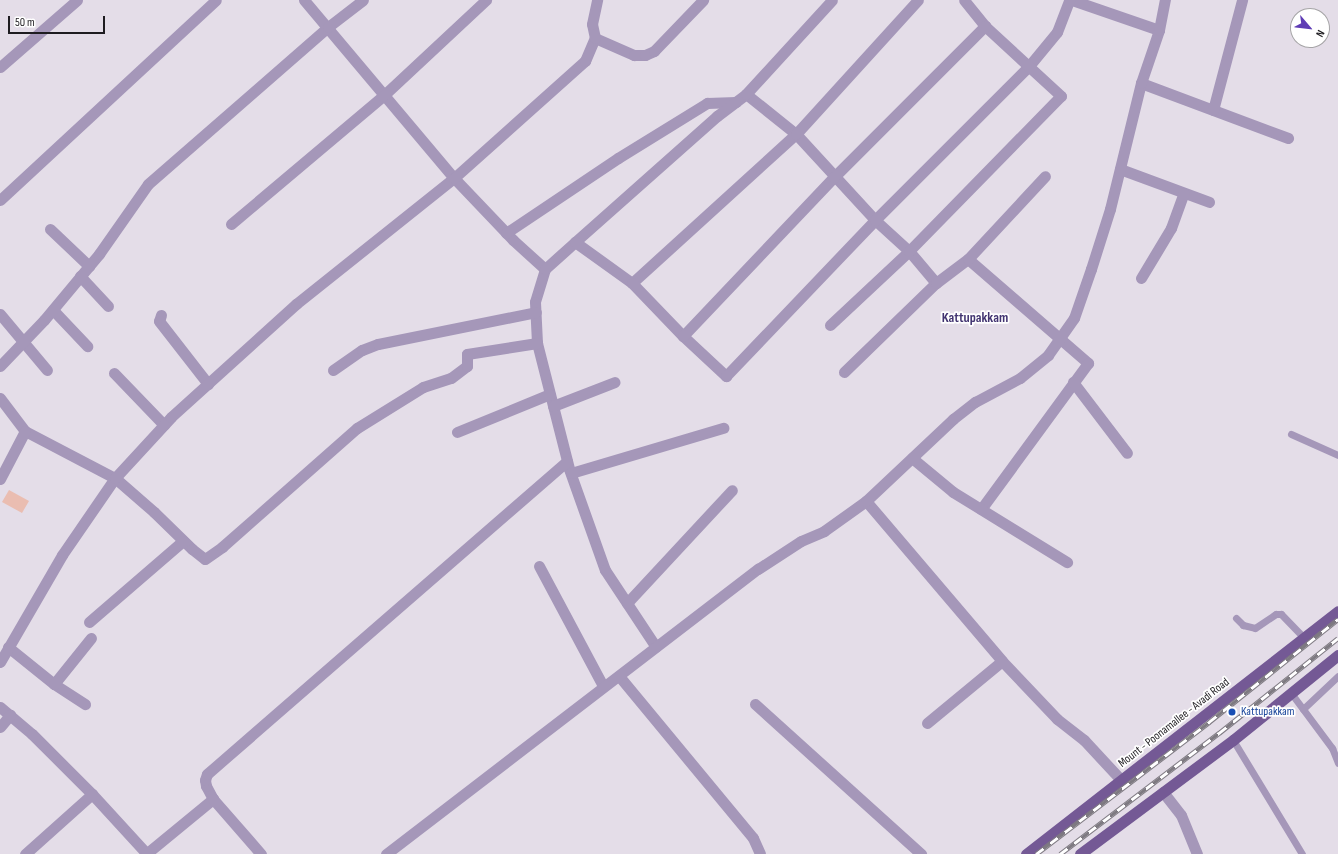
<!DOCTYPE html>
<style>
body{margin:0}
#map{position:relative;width:1338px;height:854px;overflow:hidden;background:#e4dde8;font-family:"Sofia Sans Condensed",sans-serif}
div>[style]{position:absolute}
.building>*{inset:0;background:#eabdb1}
.service>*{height:7px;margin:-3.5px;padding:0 3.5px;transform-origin:3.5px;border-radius:3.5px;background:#a597b9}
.minor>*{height:11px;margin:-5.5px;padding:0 5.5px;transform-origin:5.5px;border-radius:5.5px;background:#a597b9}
.primary>*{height:11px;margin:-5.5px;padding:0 5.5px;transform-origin:5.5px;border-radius:5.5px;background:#745995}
.rail>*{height:4.5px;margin-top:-2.25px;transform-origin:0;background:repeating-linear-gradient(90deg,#fff 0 9px,#7e7a81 0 18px);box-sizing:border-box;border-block:1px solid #7e7a81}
.dots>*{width:11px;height:11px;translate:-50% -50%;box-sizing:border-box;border:2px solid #fff;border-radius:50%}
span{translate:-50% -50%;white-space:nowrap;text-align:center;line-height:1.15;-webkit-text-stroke:3.5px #fff;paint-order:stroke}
.transit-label{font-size:12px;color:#164399}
.left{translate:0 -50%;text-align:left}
.street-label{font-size:12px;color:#1e1c20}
.quarter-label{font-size:14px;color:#423471;font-weight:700}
.north{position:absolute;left:1290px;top:8px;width:40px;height:40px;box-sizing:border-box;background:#fff;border:1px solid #a5a4a6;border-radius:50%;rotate:118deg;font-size:11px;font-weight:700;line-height:16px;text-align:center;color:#1e1c20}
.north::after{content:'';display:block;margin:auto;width:14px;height:18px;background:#5f3db5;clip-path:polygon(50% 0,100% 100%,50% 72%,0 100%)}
.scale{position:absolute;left:8px;top:16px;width:97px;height:18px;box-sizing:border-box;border:2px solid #1e1c20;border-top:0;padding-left:5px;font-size:12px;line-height:14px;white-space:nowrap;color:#1e1c20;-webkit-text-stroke:3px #fff;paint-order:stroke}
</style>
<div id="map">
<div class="building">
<div style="clip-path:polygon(9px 490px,29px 501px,22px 513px,2px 502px)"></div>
</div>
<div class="service">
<div style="left:1291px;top:434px;width:51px;rotate:24.1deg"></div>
<div style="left:1236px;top:618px;width:10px;rotate:45deg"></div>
<div style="left:1243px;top:625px;width:12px;rotate:14deg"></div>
<div style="left:1255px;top:628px;width:25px;rotate:-34deg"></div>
<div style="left:1276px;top:614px;width:5px"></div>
<div style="left:1281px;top:614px;width:33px;rotate:46deg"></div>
<div style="left:1291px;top:693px;width:69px;rotate:53.3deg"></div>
<div style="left:1332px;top:748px;width:16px;rotate:68deg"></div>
<div style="left:1303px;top:709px;width:48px;rotate:-43.3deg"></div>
<div style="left:1233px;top:740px;width:133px;rotate:58.8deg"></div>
</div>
<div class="minor">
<div style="left:304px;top:0;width:233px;rotate:49.9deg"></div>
<div style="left:454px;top:178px;width:86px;rotate:46.4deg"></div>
<div style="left:513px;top:240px;width:43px;rotate:42.2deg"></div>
<div style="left:545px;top:269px;width:34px;rotate:107deg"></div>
<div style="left:535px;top:302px;width:41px;rotate:87.2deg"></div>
<div style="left:537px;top:343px;width:130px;rotate:75.7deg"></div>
<div style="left:569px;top:469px;width:107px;rotate:70.4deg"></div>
<div style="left:605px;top:570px;width:92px;rotate:56.5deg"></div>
<div style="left:1072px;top:0;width:92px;rotate:19deg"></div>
<div style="left:595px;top:38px;width:43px;rotate:23.6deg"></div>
<div style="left:634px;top:55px;width:11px"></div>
<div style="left:645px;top:55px;width:10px;rotate:-24deg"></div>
<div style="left:654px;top:51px;width:71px;rotate:-46.1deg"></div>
<div style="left:0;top:67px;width:102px;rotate:-41deg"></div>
<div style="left:1141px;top:83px;width:157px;rotate:20.5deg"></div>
<div style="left:746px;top:94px;width:64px;rotate:38.7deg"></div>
<div style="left:796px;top:134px;width:117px;rotate:47.4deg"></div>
<div style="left:875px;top:220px;width:46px;rotate:42.4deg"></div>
<div style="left:909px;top:251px;width:42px;rotate:49.8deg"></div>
<div style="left:1213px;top:110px;width:114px;rotate:-75.2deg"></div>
<div style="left:1120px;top:169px;width:95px;rotate:20.3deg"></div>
<div style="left:0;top:200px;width:294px;rotate:-42.8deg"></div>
<div style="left:231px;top:224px;width:199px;rotate:-40.1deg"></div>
<div style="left:383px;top:96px;width:141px;rotate:-43deg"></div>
<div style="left:50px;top:229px;width:54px;rotate:43.5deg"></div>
<div style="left:506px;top:233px;width:135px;rotate:-33.8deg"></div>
<div style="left:618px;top:158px;width:105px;rotate:-31.7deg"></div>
<div style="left:707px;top:103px;width:29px;rotate:-2deg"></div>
<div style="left:575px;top:242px;width:190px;rotate:-41.6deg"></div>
<div style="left:717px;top:116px;width:36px;rotate:-37deg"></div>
<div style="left:746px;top:94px;width:127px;rotate:-47.5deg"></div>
<div style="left:968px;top:259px;width:159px;rotate:40.9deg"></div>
<div style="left:1088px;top:363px;width:181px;rotate:126.2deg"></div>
<div style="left:545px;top:269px;width:40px;rotate:-42deg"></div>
<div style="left:575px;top:242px;width:70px;rotate:35.7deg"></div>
<div style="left:632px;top:283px;width:222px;rotate:-42.3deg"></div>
<div style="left:796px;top:134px;width:181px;rotate:-47.7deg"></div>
<div style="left:80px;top:276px;width:41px;rotate:47deg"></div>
<div style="left:1141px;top:278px;width:58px;rotate:-59deg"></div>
<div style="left:1171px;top:228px;width:37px;rotate:-70deg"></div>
<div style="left:632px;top:283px;width:74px;rotate:46.1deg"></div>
<div style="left:683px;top:336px;width:59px;rotate:42.9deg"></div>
<div style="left:726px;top:376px;width:216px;rotate:-46.3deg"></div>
<div style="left:875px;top:220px;width:218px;rotate:-45deg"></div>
<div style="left:1029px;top:66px;width:44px;rotate:-50.5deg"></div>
<div style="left:1057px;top:32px;width:34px;rotate:-69deg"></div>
<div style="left:53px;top:310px;width:50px;rotate:46.6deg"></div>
<div style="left:0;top:314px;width:73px;rotate:50deg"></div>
<div style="left:161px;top:315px;width:6px;rotate:108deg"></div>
<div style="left:159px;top:321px;width:80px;rotate:52.1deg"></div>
<div style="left:830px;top:325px;width:108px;rotate:-43.1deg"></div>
<div style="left:909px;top:251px;width:217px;rotate:-45.6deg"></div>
<div style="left:1061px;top:96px;width:103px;rotate:-137.4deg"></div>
<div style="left:985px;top:26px;width:33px;rotate:-129deg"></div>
<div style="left:683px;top:336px;width:219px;rotate:-46.5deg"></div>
<div style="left:834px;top:177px;width:214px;rotate:-45deg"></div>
<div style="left:0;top:366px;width:64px;rotate:-46.3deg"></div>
<div style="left:44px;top:320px;width:86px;rotate:-50.2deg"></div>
<div style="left:99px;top:254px;width:85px;rotate:-55deg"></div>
<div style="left:148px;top:184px;width:239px;rotate:-41.1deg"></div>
<div style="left:328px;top:27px;width:44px;rotate:-37.6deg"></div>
<div style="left:333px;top:370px;width:35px;rotate:-35deg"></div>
<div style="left:362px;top:350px;width:17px;rotate:-21deg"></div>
<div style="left:378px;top:344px;width:161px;rotate:-11.4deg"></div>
<div style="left:844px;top:372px;width:128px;rotate:-44.1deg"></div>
<div style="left:936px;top:283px;width:40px;rotate:-37deg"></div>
<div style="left:968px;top:259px;width:113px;rotate:-47.1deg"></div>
<div style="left:114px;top:373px;width:72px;rotate:46.1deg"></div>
<div style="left:1073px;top:382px;width:89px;rotate:52.7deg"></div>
<div style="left:0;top:398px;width:41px;rotate:52.9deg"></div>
<div style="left:25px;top:431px;width:102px;rotate:27.6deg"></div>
<div style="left:115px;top:478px;width:52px;rotate:41.1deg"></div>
<div style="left:154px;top:512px;width:53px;rotate:44.2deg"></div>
<div style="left:192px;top:549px;width:16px;rotate:38deg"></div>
<div style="left:205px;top:559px;width:21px;rotate:-35deg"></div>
<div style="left:222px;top:547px;width:180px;rotate:-41.4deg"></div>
<div style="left:357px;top:428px;width:78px;rotate:-31.8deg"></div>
<div style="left:423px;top:387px;width:29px;rotate:-18deg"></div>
<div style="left:451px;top:378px;width:20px;rotate:-37deg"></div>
<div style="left:467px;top:366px;width:12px;rotate:-90deg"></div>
<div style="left:467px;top:354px;width:71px;rotate:-8.9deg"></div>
<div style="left:553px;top:406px;width:66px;rotate:-21.2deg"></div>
<div style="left:457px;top:432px;width:100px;rotate:-22.2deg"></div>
<div style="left:912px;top:458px;width:53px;rotate:39.7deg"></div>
<div style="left:953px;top:492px;width:134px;rotate:31.6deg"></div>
<div style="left:571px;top:473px;width:159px;rotate:-16.5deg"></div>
<div style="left:0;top:479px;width:54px;rotate:-62.5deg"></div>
<div style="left:866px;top:501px;width:210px;rotate:49.6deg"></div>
<div style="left:1002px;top:661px;width:80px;rotate:46.5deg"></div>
<div style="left:1057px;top:719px;width:34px;rotate:38deg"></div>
<div style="left:1084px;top:740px;width:56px;rotate:47.2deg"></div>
<div style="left:539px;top:566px;width:136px;rotate:61.9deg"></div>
<div style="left:627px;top:603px;width:154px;rotate:-47.1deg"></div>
<div style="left:89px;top:622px;width:124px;rotate:-40.8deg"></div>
<div style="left:8px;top:647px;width:59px;rotate:38.8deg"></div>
<div style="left:54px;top:684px;width:37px;rotate:33deg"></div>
<div style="left:0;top:662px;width:124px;rotate:-59.9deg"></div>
<div style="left:62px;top:555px;width:93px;rotate:-55.5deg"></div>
<div style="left:115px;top:478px;width:83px;rotate:-47.4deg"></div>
<div style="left:171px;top:417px;width:169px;rotate:-42.1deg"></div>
<div style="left:296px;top:304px;width:202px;rotate:-38.6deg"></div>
<div style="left:454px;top:178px;width:176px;rotate:-41.8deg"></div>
<div style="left:585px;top:61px;width:25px;rotate:-67deg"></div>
<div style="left:595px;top:38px;width:14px;rotate:-102deg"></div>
<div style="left:592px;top:24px;width:25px;rotate:-78deg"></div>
<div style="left:619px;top:676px;width:210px;rotate:50.4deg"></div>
<div style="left:753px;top:838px;width:17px;rotate:66deg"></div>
<div style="left:54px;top:684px;width:59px;rotate:-51.2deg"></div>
<div style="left:755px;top:704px;width:224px;rotate:42.1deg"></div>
<div style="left:0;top:707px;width:42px;rotate:40.2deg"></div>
<div style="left:32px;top:734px;width:85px;rotate:45deg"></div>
<div style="left:92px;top:794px;width:81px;rotate:47.5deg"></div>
<div style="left:927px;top:723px;width:97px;rotate:-39.6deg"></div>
<div style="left:0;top:727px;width:16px;rotate:-50deg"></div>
<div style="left:1163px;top:792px;width:29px;rotate:52deg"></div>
<div style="left:1181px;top:815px;width:42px;rotate:67.7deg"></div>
<div style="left:213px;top:799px;width:15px;rotate:-118deg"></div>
<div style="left:206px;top:786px;width:6px;rotate:-99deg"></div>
<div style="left:205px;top:780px;width:6px;rotate:-72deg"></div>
<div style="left:207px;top:774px;width:477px;rotate:-41deg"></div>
<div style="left:25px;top:854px;width:90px;rotate:-41.8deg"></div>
<div style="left:146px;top:854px;width:87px;rotate:-39.4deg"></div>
<div style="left:213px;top:799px;width:73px;rotate:48.9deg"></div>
<div style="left:386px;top:854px;width:469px;rotate:-37.5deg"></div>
<div style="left:758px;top:569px;width:51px;rotate:-33.1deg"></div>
<div style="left:801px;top:541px;width:25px;rotate:-23deg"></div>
<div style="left:824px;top:531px;width:52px;rotate:-35.5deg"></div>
<div style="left:866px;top:501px;width:120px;rotate:-43.3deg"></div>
<div style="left:953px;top:419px;width:28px;rotate:-38deg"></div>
<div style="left:975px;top:402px;width:51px;rotate:-28.1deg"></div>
<div style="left:1020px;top:378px;width:36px;rotate:-39deg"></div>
<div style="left:1048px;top:355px;width:45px;rotate:-54.9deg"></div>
<div style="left:1074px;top:318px;width:52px;rotate:-70.9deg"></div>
<div style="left:1091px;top:269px;width:63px;rotate:-72.4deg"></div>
<div style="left:1110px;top:209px;width:130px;rotate:-76.2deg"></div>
<div style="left:1141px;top:83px;width:56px;rotate:-71.2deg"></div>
<div style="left:1159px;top:30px;width:31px;rotate:-79deg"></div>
</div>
<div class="primary">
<div style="left:1026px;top:854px;width:395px;rotate:-37.9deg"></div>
<div style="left:1080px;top:854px;width:191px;rotate:-36.7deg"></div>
<div style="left:1233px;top:740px;width:135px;rotate:-39deg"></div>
</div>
<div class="rail">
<div style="left:1036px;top:854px;width:218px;rotate:-37.3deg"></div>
<div style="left:1209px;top:722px;width:165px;rotate:-38.6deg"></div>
<div style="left:1060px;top:854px;width:200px;rotate:-37.3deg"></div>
<div style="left:1219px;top:733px;width:152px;rotate:-38.6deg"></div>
</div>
<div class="dots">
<div style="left:1232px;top:712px;background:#1a4fb4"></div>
</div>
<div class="transit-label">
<span class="left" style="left:1241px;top:712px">Kattupakkam</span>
</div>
<div class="street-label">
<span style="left:1174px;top:723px;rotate:-38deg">Mount - Poonamallee - Avadi Road</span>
</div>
<div class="quarter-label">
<span style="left:975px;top:318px">Kattupakkam</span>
</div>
<div class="north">N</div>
<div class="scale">50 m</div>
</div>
